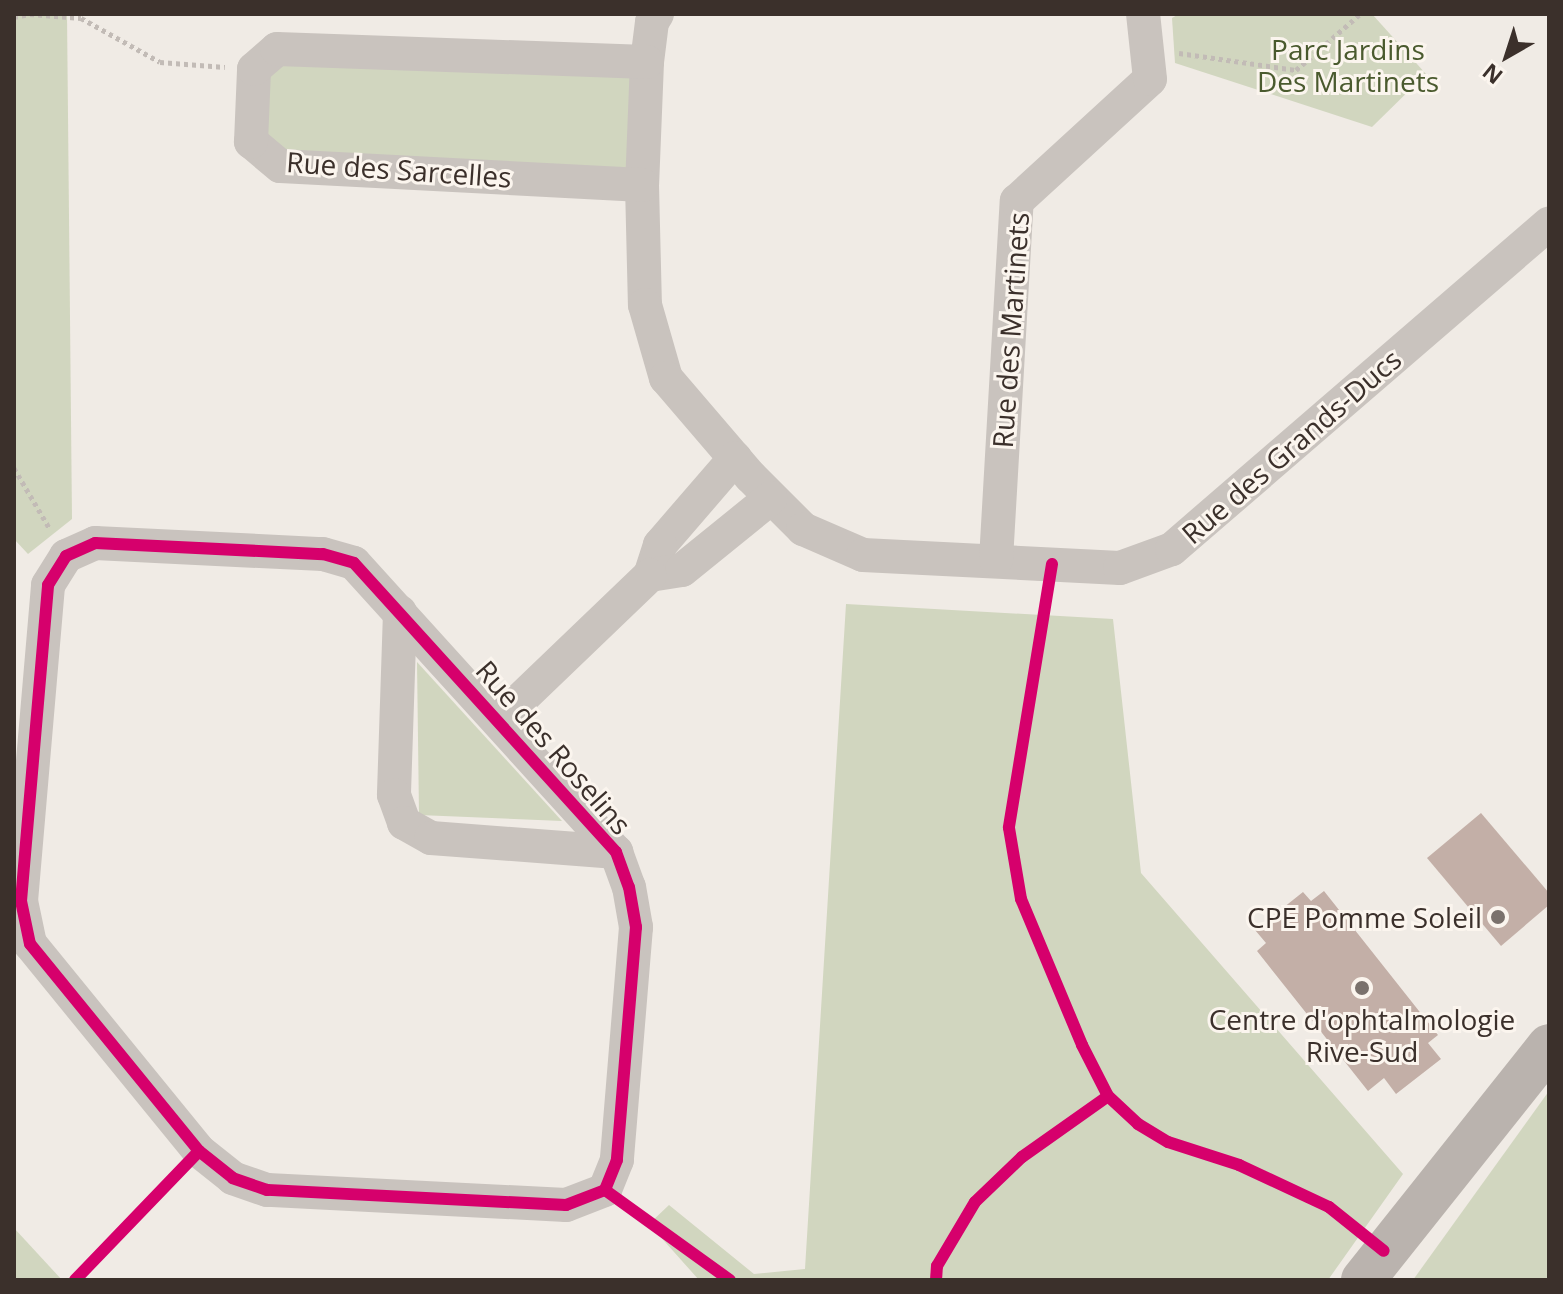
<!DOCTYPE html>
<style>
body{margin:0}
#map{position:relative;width:1563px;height:1294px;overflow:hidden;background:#f0ebe5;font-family:"Open Sans",sans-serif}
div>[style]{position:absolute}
.green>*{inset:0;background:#d1d6bf}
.building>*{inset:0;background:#c3afa7}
.path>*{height:5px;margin-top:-2.5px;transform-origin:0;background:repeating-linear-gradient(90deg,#c2bbb6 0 4px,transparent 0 8px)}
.street>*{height:34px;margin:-17px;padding:0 17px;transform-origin:17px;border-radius:17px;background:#c9c3be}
.secondary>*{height:44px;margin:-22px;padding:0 22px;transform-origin:22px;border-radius:22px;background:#bab3ae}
.cycleway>*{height:12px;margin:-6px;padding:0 6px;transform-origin:6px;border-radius:6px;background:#d6006c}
.dots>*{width:22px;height:22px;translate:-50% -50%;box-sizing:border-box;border:4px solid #fbf5ee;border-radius:50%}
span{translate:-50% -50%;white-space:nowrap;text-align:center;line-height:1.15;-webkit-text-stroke:6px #fbf5ee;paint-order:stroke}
.park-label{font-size:28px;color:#4a5a2e}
.street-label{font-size:28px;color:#3b302b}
.poi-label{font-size:28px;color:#3b302b}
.right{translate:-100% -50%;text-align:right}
.frame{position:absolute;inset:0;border:16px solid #3b302b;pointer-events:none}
.north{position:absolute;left:1467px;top:16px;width:80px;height:80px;-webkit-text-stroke:6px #fbf5ee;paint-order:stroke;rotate:219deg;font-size:22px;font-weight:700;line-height:32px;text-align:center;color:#3b302b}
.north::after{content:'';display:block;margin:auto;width:28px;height:36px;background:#3b302b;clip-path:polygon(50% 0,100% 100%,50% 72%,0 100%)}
</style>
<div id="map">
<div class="green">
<div style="clip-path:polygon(14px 14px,67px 14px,72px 519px,28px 554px,14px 539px)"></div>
<div style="clip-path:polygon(1179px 14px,1372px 14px,1426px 74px,1372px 127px,1175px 63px,1172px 18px)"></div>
<div style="clip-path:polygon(277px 49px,647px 62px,642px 185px,280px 166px,251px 142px)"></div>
<div style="clip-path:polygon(846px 604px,1113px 619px,1141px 873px,1403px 1174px,1328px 1280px,699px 1280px,649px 1224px,669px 1205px,754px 1274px,805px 1269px)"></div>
<div style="clip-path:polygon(417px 662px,562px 821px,419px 815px)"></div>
<div style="clip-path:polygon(1549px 1091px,1549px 1280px,1413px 1280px)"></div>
<div style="clip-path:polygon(14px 1228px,62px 1280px,14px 1280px)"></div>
</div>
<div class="building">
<div style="clip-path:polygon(1481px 813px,1549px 893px,1549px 905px,1501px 946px,1427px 858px)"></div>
<div style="clip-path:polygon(1324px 891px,1438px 1035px,1428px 1043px,1441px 1059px,1396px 1094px,1384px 1078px,1368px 1091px,1257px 951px,1266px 943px,1255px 930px,1303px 892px,1311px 901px)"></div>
</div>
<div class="path">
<div style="left:14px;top:17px;width:16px;rotate:-11deg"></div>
<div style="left:30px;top:14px;width:51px;rotate:4.5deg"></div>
<div style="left:81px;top:18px;width:90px;rotate:29.1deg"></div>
<div style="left:160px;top:62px;width:65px;rotate:4.4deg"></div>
<div style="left:1179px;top:53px;width:118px;rotate:8.3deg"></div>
<div style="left:1296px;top:70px;width:85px;rotate:-41.2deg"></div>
<div style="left:14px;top:468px;width:71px;rotate:59.5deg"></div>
</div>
<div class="street">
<div style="left:657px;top:14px;width:9px;rotate:122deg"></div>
<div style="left:652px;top:22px;width:40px;rotate:97.1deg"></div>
<div style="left:647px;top:62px;width:123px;rotate:92.3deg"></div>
<div style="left:642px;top:185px;width:120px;rotate:88.6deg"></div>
<div style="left:645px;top:305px;width:76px;rotate:74deg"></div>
<div style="left:666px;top:378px;width:130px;rotate:49.4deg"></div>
<div style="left:751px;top:477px;width:74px;rotate:45deg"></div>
<div style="left:803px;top:529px;width:65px;rotate:23.4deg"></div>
<div style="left:863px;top:555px;width:257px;rotate:2.9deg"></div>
<div style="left:1120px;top:568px;width:55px;rotate:-20.1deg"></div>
<div style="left:1172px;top:549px;width:498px;rotate:-40.8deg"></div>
<div style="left:642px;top:185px;width:362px;rotate:-177deg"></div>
<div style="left:280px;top:166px;width:38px;rotate:-140deg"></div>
<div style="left:251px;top:142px;width:73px;rotate:-87.6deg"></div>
<div style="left:254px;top:69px;width:30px;rotate:-41deg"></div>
<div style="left:277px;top:49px;width:370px;rotate:2deg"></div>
<div style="left:735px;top:458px;width:115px;rotate:130.8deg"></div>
<div style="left:660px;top:545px;width:32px;rotate:108deg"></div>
<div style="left:650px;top:575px;width:32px;rotate:-9deg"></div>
<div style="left:682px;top:570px;width:114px;rotate:-39deg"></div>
<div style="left:95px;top:543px;width:228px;rotate:2.8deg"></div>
<div style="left:323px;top:554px;width:32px;rotate:16deg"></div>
<div style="left:354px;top:563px;width:390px;rotate:47.8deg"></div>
<div style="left:616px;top:852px;width:37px;rotate:70deg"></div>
<div style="left:629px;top:887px;width:41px;rotate:80.1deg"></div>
<div style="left:636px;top:927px;width:234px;rotate:94.7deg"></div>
<div style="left:617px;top:1160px;width:32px;rotate:112deg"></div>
<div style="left:605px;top:1190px;width:42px;rotate:159deg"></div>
<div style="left:566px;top:1205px;width:299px;rotate:-177.1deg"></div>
<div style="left:267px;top:1190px;width:36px;rotate:-161deg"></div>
<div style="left:233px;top:1178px;width:43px;rotate:-141.5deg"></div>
<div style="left:199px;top:1151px;width:267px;rotate:-129.2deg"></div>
<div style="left:30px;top:944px;width:44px;rotate:-101.8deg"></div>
<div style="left:21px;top:901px;width:317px;rotate:-85.1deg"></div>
<div style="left:48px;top:585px;width:34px;rotate:-58deg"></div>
<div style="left:66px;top:556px;width:32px;rotate:-24deg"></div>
<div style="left:996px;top:560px;width:360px;rotate:-86.7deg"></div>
<div style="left:1017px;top:201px;width:180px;rotate:-42.5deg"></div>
<div style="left:1150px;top:79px;width:65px;rotate:-96.1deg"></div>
<div style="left:400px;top:612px;width:183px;rotate:91.9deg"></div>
<div style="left:394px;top:795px;width:30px;rotate:70deg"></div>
<div style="left:404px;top:823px;width:31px;rotate:29deg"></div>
<div style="left:431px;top:838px;width:186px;rotate:4.3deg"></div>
<div style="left:499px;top:720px;width:209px;rotate:-43.8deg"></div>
</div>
<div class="secondary">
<div style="left:1363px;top:1280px;width:299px;rotate:-51.5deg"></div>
</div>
<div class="cycleway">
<div style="left:95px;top:543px;width:228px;rotate:2.8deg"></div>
<div style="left:323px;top:554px;width:32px;rotate:16deg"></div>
<div style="left:354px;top:563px;width:390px;rotate:47.8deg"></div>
<div style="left:616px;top:852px;width:37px;rotate:70deg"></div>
<div style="left:629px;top:887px;width:41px;rotate:80.1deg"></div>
<div style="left:636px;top:927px;width:234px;rotate:94.7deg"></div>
<div style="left:617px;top:1160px;width:32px;rotate:112deg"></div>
<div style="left:605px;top:1190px;width:42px;rotate:159deg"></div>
<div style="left:566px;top:1205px;width:299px;rotate:-177.1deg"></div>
<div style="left:267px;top:1190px;width:36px;rotate:-161deg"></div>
<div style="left:233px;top:1178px;width:43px;rotate:-141.5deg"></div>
<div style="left:199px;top:1151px;width:267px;rotate:-129.2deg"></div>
<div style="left:30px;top:944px;width:44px;rotate:-101.8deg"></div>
<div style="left:21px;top:901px;width:317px;rotate:-85.1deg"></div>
<div style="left:48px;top:585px;width:34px;rotate:-58deg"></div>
<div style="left:66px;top:556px;width:32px;rotate:-24deg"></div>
<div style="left:1052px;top:564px;width:267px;rotate:99.3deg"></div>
<div style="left:1009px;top:828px;width:72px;rotate:80.4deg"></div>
<div style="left:1021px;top:899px;width:158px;rotate:67.3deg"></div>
<div style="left:1082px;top:1045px;width:57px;rotate:63deg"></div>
<div style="left:1108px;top:1096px;width:41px;rotate:43deg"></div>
<div style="left:1138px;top:1124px;width:35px;rotate:31deg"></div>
<div style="left:1168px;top:1142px;width:75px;rotate:17.9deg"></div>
<div style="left:1239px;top:1165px;width:99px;rotate:25deg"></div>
<div style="left:1329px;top:1207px;width:70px;rotate:38.7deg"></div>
<div style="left:605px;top:1190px;width:154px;rotate:35.8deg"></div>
<div style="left:75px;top:1280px;width:179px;rotate:-46.1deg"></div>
<div style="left:936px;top:1280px;width:14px;rotate:-86deg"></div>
<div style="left:937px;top:1266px;width:74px;rotate:-59.3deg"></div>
<div style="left:975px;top:1202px;width:65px;rotate:-43.8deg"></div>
<div style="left:1022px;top:1157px;width:105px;rotate:-35.3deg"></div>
</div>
<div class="dots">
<div style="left:1498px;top:917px;background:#7a716c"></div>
<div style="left:1362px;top:988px;background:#7a716c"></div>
</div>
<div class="park-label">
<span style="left:1348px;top:65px">Parc Jardins<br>Des Martinets</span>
</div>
<div class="street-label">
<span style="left:399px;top:169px;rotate:4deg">Rue des Sarcelles</span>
<span style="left:1010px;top:330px;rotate:-86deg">Rue des Martinets</span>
<span style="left:1291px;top:446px;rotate:-41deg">Rue des Grands-Ducs</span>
<span style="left:554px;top:747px;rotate:49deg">Rue des Roselins</span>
</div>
<div class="poi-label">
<span class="right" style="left:1482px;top:917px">CPE Pomme Soleil</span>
<span style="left:1362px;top:1035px">Centre d'ophtalmologie<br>Rive-Sud</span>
</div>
<div class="frame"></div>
<div class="north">N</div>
</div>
